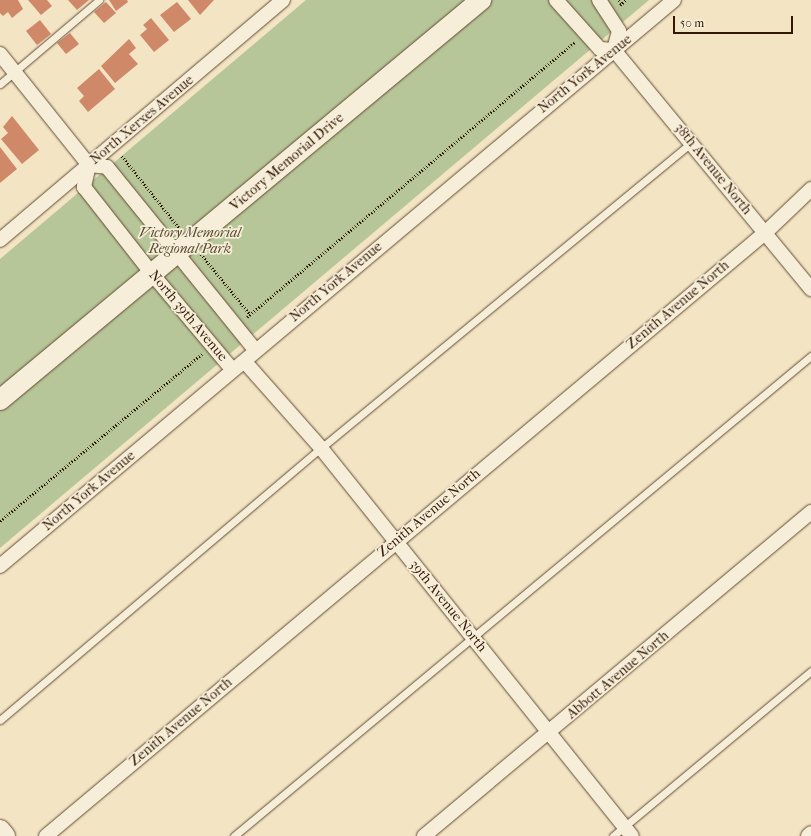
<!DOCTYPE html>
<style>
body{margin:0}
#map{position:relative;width:811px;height:836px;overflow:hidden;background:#f3e5c4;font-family:"IM FELL French Canon",serif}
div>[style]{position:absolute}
.green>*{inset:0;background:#b6c698}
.building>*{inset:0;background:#cf8868}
.path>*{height:2.5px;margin-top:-1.25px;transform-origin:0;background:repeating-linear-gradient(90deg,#311803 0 1px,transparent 0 3px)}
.roads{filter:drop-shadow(0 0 1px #624b33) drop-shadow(0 0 1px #624b33)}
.lane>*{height:7px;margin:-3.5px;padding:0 3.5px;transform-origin:3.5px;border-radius:3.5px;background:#f7eed9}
.street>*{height:14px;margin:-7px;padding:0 7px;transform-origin:7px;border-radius:7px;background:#f7eed9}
.secondary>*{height:20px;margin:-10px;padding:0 10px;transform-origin:10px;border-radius:10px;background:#f7eed9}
span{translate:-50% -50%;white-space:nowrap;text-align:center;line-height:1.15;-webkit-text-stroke:3.5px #f7eed9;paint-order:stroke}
.street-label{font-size:14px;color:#311803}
.park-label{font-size:14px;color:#594c30;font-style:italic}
.scale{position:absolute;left:673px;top:16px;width:120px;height:18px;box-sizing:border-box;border:2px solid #311803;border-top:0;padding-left:5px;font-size:12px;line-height:14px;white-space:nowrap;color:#311803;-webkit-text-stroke:3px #f7eed9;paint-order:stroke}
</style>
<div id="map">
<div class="green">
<div style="clip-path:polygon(306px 0,649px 0,0 548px,0 259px)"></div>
</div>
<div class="building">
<div style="clip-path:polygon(0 0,18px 0,23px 9px,12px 18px,8px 12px,3px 16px,0 13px)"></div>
<div style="clip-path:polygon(28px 0,47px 0,52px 6px,41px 15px)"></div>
<div style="clip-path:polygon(68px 0,89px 0,77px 10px)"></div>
<div style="clip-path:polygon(109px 0,127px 0,128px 2px,116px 11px)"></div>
<div style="clip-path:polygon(188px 0,214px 0,200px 15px)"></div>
<div style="clip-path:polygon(106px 2px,116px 13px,104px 23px,94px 12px)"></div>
<div style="clip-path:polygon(177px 2px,191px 19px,174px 32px,160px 15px)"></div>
<div style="clip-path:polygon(151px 18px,169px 40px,154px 52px,140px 35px,147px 29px,143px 25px)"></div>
<div style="clip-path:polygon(40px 20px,51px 34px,37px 45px,26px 31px)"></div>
<div style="clip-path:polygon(70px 33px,79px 44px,66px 54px,57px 43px)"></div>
<div style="clip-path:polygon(129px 39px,136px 48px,129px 54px,138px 64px,115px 83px,101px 66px)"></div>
<div style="clip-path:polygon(99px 69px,115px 89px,88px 112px,79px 101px,84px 96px,77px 88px)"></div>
<div style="clip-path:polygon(12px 116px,39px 150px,22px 164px,1px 139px,8px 133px,3px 127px)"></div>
<div style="clip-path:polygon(0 147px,17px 169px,0 183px)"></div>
</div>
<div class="path">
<div style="left:619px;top:0;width:4px;rotate:45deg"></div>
<div style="left:620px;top:5px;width:8px;rotate:-40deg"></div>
<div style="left:122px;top:156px;width:93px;rotate:51.5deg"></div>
<div style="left:201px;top:254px;width:77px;rotate:50.8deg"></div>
<div style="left:247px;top:317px;width:428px;rotate:-40deg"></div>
<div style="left:0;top:521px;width:262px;rotate:-39.6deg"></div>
</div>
<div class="roads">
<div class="lane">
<div style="left:0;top:84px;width:130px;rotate:-40.3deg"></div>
<div style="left:0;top:720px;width:421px;rotate:-40.3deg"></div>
<div style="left:321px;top:448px;width:481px;rotate:-39.5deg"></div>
<div style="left:234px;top:836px;width:751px;rotate:-39.76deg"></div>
<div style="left:613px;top:836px;width:258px;rotate:-39.8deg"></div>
</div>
<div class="street">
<div style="left:556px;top:0;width:66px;rotate:48.1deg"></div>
<div style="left:600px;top:49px;width:14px;rotate:4deg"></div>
<div style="left:599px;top:0;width:37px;rotate:57deg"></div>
<div style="left:619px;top:31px;width:20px;rotate:105deg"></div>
<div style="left:614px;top:50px;width:310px;rotate:50.5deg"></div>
<div style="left:0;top:54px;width:142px;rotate:51.3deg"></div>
<div style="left:89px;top:165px;width:18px;rotate:6deg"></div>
<div style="left:107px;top:167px;width:235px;rotate:51deg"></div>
<div style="left:89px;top:165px;width:23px;rotate:103deg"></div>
<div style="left:84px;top:187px;width:112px;rotate:51.9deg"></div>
<div style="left:153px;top:275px;width:123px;rotate:50deg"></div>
<div style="left:0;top:240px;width:371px;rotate:-40.3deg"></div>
<div style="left:245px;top:362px;width:115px;rotate:48.5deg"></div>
<div style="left:321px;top:448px;width:497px;rotate:51.3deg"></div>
<div style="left:0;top:566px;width:880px;rotate:-40.02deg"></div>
<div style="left:46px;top:836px;width:938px;rotate:-39.99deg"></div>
<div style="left:765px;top:233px;width:64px;rotate:-43.7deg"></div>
<div style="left:424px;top:836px;width:505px;rotate:-39.94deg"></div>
<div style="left:808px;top:836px;width:4px;rotate:-45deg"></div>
</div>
<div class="secondary">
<div style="left:0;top:400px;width:626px;rotate:-39.75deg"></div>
<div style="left:0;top:830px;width:8px;rotate:50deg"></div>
</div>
</div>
<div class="street-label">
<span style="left:585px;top:74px;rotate:-39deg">North York Avenue</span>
<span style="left:142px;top:120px;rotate:-40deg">North Xerxes Avenue</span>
<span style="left:287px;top:162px;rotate:-40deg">Victory Memorial Drive</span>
<span style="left:713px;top:169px;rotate:51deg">38th Avenue North</span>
<span style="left:336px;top:282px;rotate:-40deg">North York Avenue</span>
<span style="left:678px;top:305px;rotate:-40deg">Zenith Avenue North</span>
<span style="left:188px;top:316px;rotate:50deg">North 39th Avenue</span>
<span style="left:89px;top:491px;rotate:-40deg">North York Avenue</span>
<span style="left:429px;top:513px;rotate:-40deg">Zenith Avenue North</span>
<span style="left:448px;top:606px;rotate:51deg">39th Avenue North</span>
<span style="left:618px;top:675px;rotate:-40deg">Abbott Avenue North</span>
<span style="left:181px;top:722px;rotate:-40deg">Zenith Avenue North</span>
</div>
<div class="park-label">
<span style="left:190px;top:241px">Victory Memorial<br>Regional Park</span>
</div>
<div class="scale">50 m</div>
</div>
